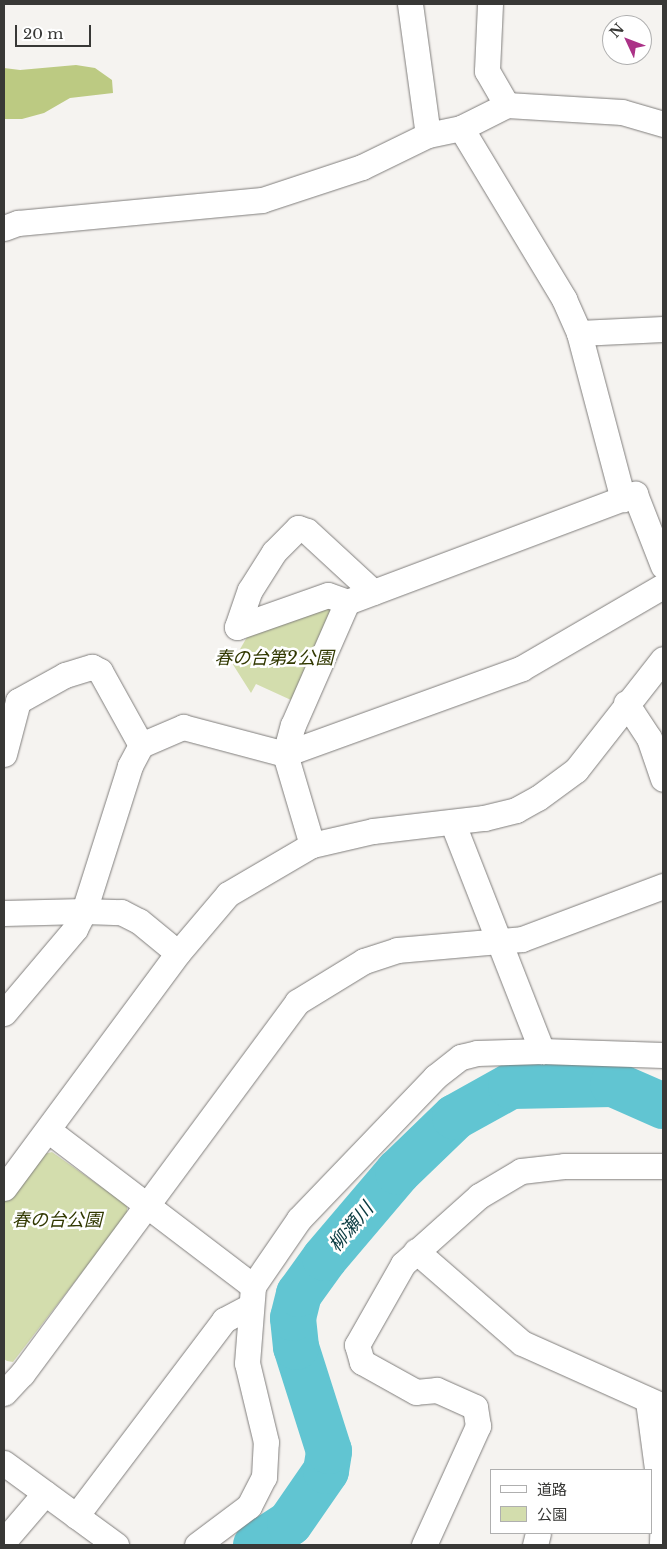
<!DOCTYPE html>
<meta charset="utf-8">
<style>
body{margin:0}
#map{position:relative;width:667px;height:1549px;overflow:hidden;background:#f5f3f0;font-family:"Libre Baskerville","Noto Sans JP",serif}
div>[style]{position:absolute}
.green>*{inset:0;background:#d3ddad}
.forest>*{inset:0;background:#bcca82}
.river>*{height:46px;margin:-23px;padding:0 23px;transform-origin:23px;border-radius:23px;background:#61c5d2}
.roads{filter:drop-shadow(0 0 1px #807e7c) drop-shadow(0 0 1px #807e7c)}
.street>*{height:25px;margin:-12.5px;padding:0 12.5px;transform-origin:12.5px;border-radius:12.5px;background:#fff}
span{translate:-50% -50%;white-space:nowrap;text-align:center;line-height:1.15;-webkit-text-stroke:5px #fff;paint-order:stroke}
.park-label{font-size:18px;color:#313800;font-style:italic}
.water-label{font-size:19px;color:#093a40;font-style:italic}
.frame{position:absolute;inset:0;border:5px solid #383836;pointer-events:none}
.legend{position:absolute;left:490px;top:1469px;width:162px;height:65px;box-sizing:border-box;background:#fff;border:1px solid #afafaf;margin:0;padding:6px 9px;list-style:none;font-size:15px;color:#383836}
.legend li{display:flex;align-items:center;gap:10px;height:25px}
.legend b{width:25px;border:1px solid #afafaf}
.north{position:absolute;left:602px;top:15px;width:50px;height:50px;box-sizing:border-box;background:#fff;border:1px solid #afafaf;border-radius:50%;rotate:313deg;font-size:14px;font-weight:700;line-height:20px;text-align:center;color:#383836}
.north::after{content:'';display:block;margin:auto;width:18px;height:22px;background:#ab3287;clip-path:polygon(50% 0,100% 100%,50% 72%,0 100%)}
.scale{position:absolute;left:15px;top:25px;width:76px;height:22px;box-sizing:border-box;border:2px solid #383836;border-top:0;padding-left:6px;font-size:15px;line-height:18px;white-space:nowrap;color:#383836;-webkit-text-stroke:4px #fff;paint-order:stroke}
</style>
<div id="map">
<div class="green">
<div style="clip-path:polygon(333px 604px,291px 700px,256px 684px,251px 693px,232px 663px,250px 632px)"></div>
<div style="clip-path:polygon(52px 1152px,127px 1205px,127px 1214px,13px 1362px,7px 1361px,4px 1359px,4px 1202px,44px 1154px)"></div>
</div>
<div class="forest">
<div style="clip-path:polygon(76px 65px,95px 68px,112px 80px,113px 93px,70px 98px,44px 113px,22px 119px,4px 119px,4px 68px,20px 70px)"></div>
</div>
<div class="river">
<div style="left:256px;top:1545px;width:40px;rotate:-32.9deg"></div>
<div style="left:290px;top:1523px;width:63px;rotate:-55.3deg"></div>
<div style="left:326px;top:1471px;width:20px;rotate:-81deg"></div>
<div style="left:329px;top:1451px;width:109px;rotate:-107.6deg"></div>
<div style="left:296px;top:1347px;width:29px;rotate:-96deg"></div>
<div style="left:293px;top:1318px;width:25px;rotate:-76deg"></div>
<div style="left:299px;top:1294px;width:44px;rotate:-54.2deg"></div>
<div style="left:325px;top:1258px;width:113px;rotate:-49.7deg"></div>
<div style="left:398px;top:1172px;width:79px;rotate:-44deg"></div>
<div style="left:455px;top:1117px;width:64px;rotate:-29deg"></div>
<div style="left:511px;top:1086px;width:102px;rotate:-1.1deg"></div>
<div style="left:613px;top:1084px;width:55px;rotate:23.7deg"></div>
</div>
<div class="roads">
<div class="street">
<div style="left:410px;top:4px;width:132px;rotate:82.2deg"></div>
<div style="left:490px;top:4px;width:67px;rotate:92.6deg"></div>
<div style="left:487px;top:71px;width:39px;rotate:60deg"></div>
<div style="left:461px;top:128px;width:200px;rotate:58.9deg"></div>
<div style="left:564px;top:299px;width:37px;rotate:66deg"></div>
<div style="left:579px;top:333px;width:172px;rotate:75.2deg"></div>
<div style="left:4px;top:228px;width:15px;rotate:-20deg"></div>
<div style="left:18px;top:223px;width:245px;rotate:-5.4deg"></div>
<div style="left:262px;top:200px;width:105px;rotate:-18.3deg"></div>
<div style="left:362px;top:167px;width:73px;rotate:-25.9deg"></div>
<div style="left:428px;top:135px;width:34px;rotate:-12deg"></div>
<div style="left:461px;top:128px;width:51px;rotate:-26.6deg"></div>
<div style="left:507px;top:105px;width:115px;rotate:3.5deg"></div>
<div style="left:622px;top:112px;width:43px;rotate:16.3deg"></div>
<div style="left:579px;top:333px;width:84px;rotate:-2.7deg"></div>
<div style="left:237px;top:627px;width:39px;rotate:-71deg"></div>
<div style="left:250px;top:590px;width:45px;rotate:-57.7deg"></div>
<div style="left:274px;top:552px;width:34px;rotate:-45deg"></div>
<div style="left:298px;top:528px;width:9px;rotate:18deg"></div>
<div style="left:307px;top:531px;width:90px;rotate:42.7deg"></div>
<div style="left:237px;top:627px;width:96px;rotate:-19.4deg"></div>
<div style="left:328px;top:595px;width:20px;rotate:20deg"></div>
<div style="left:626px;top:703px;width:42px;rotate:56.7deg"></div>
<div style="left:649px;top:738px;width:43px;rotate:71.1deg"></div>
<div style="left:141px;top:745px;width:24px;rotate:118deg"></div>
<div style="left:130px;top:766px;width:152px;rotate:107.6deg"></div>
<div style="left:84px;top:911px;width:37px;rotate:2deg"></div>
<div style="left:121px;top:912px;width:20px;rotate:27deg"></div>
<div style="left:139px;top:921px;width:50px;rotate:39.4deg"></div>
<div style="left:4px;top:754px;width:55px;rotate:-75.2deg"></div>
<div style="left:18px;top:701px;width:54px;rotate:-29deg"></div>
<div style="left:65px;top:675px;width:28px;rotate:-17deg"></div>
<div style="left:92px;top:667px;width:9px;rotate:27deg"></div>
<div style="left:100px;top:671px;width:85px;rotate:61deg"></div>
<div style="left:141px;top:745px;width:46px;rotate:-23.2deg"></div>
<div style="left:183px;top:727px;width:106px;rotate:14.8deg"></div>
<div style="left:285px;top:754px;width:252px;rotate:-19.9deg"></div>
<div style="left:522px;top:668px;width:163px;rotate:-30.2deg"></div>
<div style="left:453px;top:824px;width:244px;rotate:68.6deg"></div>
<div style="left:312px;top:845px;width:95px;rotate:-106.5deg"></div>
<div style="left:285px;top:754px;width:30px;rotate:-75deg"></div>
<div style="left:293px;top:725px;width:134px;rotate:-66.3deg"></div>
<div style="left:347px;top:602px;width:308px;rotate:-20.6deg"></div>
<div style="left:635px;top:494px;width:77px;rotate:68.7deg"></div>
<div style="left:4px;top:913px;width:80px;rotate:-1.4deg"></div>
<div style="left:84px;top:911px;width:20px;rotate:117deg"></div>
<div style="left:75px;top:929px;width:110px;rotate:130.2deg"></div>
<div style="left:48px;top:1130px;width:258px;rotate:37.3deg"></div>
<div style="left:4px;top:1188px;width:292px;rotate:-53.5deg"></div>
<div style="left:178px;top:953px;width:77px;rotate:-49.7deg"></div>
<div style="left:228px;top:894px;width:97px;rotate:-30.3deg"></div>
<div style="left:312px;top:845px;width:63px;rotate:-12.9deg"></div>
<div style="left:373px;top:831px;width:112px;rotate:-6.7deg"></div>
<div style="left:484px;top:818px;width:33px;rotate:-14deg"></div>
<div style="left:516px;top:810px;width:25px;rotate:-29deg"></div>
<div style="left:538px;top:798px;width:47px;rotate:-36.4deg"></div>
<div style="left:576px;top:770px;width:141px;rotate:-51.9deg"></div>
<div style="left:416px;top:1251px;width:140px;rotate:41deg"></div>
<div style="left:522px;top:1343px;width:154px;rotate:24.1deg"></div>
<div style="left:4px;top:1393px;width:26px;rotate:-47deg"></div>
<div style="left:22px;top:1374px;width:463px;rotate:-53.5deg"></div>
<div style="left:297px;top:1002px;width:79px;rotate:-31.5deg"></div>
<div style="left:364px;top:961px;width:35px;rotate:-18deg"></div>
<div style="left:397px;top:950px;width:125px;rotate:-5deg"></div>
<div style="left:522px;top:939px;width:151px;rotate:-20.6deg"></div>
<div style="left:648px;top:1401px;width:114px;rotate:82.4deg"></div>
<div style="left:663px;top:1514px;width:31px;rotate:92deg"></div>
<div style="left:4px;top:1463px;width:139px;rotate:36.2deg"></div>
<div style="left:76px;top:1516px;width:246px;rotate:-52.9deg"></div>
<div style="left:224px;top:1320px;width:30px;rotate:-28deg"></div>
<div style="left:4px;top:1541px;width:63px;rotate:-49.5deg"></div>
<div style="left:197px;top:1545px;width:65px;rotate:-36.9deg"></div>
<div style="left:249px;top:1506px;width:33px;rotate:-63deg"></div>
<div style="left:264px;top:1477px;width:35px;rotate:-87deg"></div>
<div style="left:266px;top:1442px;width:81px;rotate:-103.5deg"></div>
<div style="left:247px;top:1363px;width:77px;rotate:-85.5deg"></div>
<div style="left:253px;top:1286px;width:81px;rotate:-55.5deg"></div>
<div style="left:299px;top:1219px;width:197px;rotate:-46.2deg"></div>
<div style="left:435px;top:1077px;width:33px;rotate:-38deg"></div>
<div style="left:461px;top:1057px;width:16px;rotate:-14deg"></div>
<div style="left:477px;top:1053px;width:65px;rotate:-1.8deg"></div>
<div style="left:542px;top:1051px;width:121px;rotate:1.9deg"></div>
<div style="left:424px;top:1545px;width:131px;rotate:-65.6deg"></div>
<div style="left:478px;top:1426px;width:19px;rotate:-99deg"></div>
<div style="left:475px;top:1407px;width:42px;rotate:-155.9deg"></div>
<div style="left:437px;top:1390px;width:21px;rotate:175deg"></div>
<div style="left:416px;top:1392px;width:62px;rotate:-150.9deg"></div>
<div style="left:362px;top:1362px;width:18px;rotate:-106deg"></div>
<div style="left:357px;top:1345px;width:93px;rotate:-60.4deg"></div>
<div style="left:403px;top:1264px;width:102px;rotate:-41.8deg"></div>
<div style="left:479px;top:1196px;width:49px;rotate:-30.8deg"></div>
<div style="left:521px;top:1171px;width:43px;rotate:-6.6deg"></div>
<div style="left:564px;top:1166px;width:99px"></div>
<div style="left:535px;top:1545px;width:12px;rotate:-76deg"></div>
</div>
</div>
<div class="park-label">
<span style="left:274px;top:658px">春の台第2公園</span>
<span style="left:57px;top:1220px">春の台公園</span>
</div>
<div class="water-label">
<span style="left:351px;top:1227px;rotate:-50deg">柳瀬川</span>
</div>
<div class="frame"></div>
<ul class="legend">
<li><b style="height:6px;background:#fff"></b>道路</li>
<li><b style="height:14px;background:#d3ddad"></b>公園</li>
</ul>
<div class="north">N</div>
<div class="scale">20 m</div>
</div>
